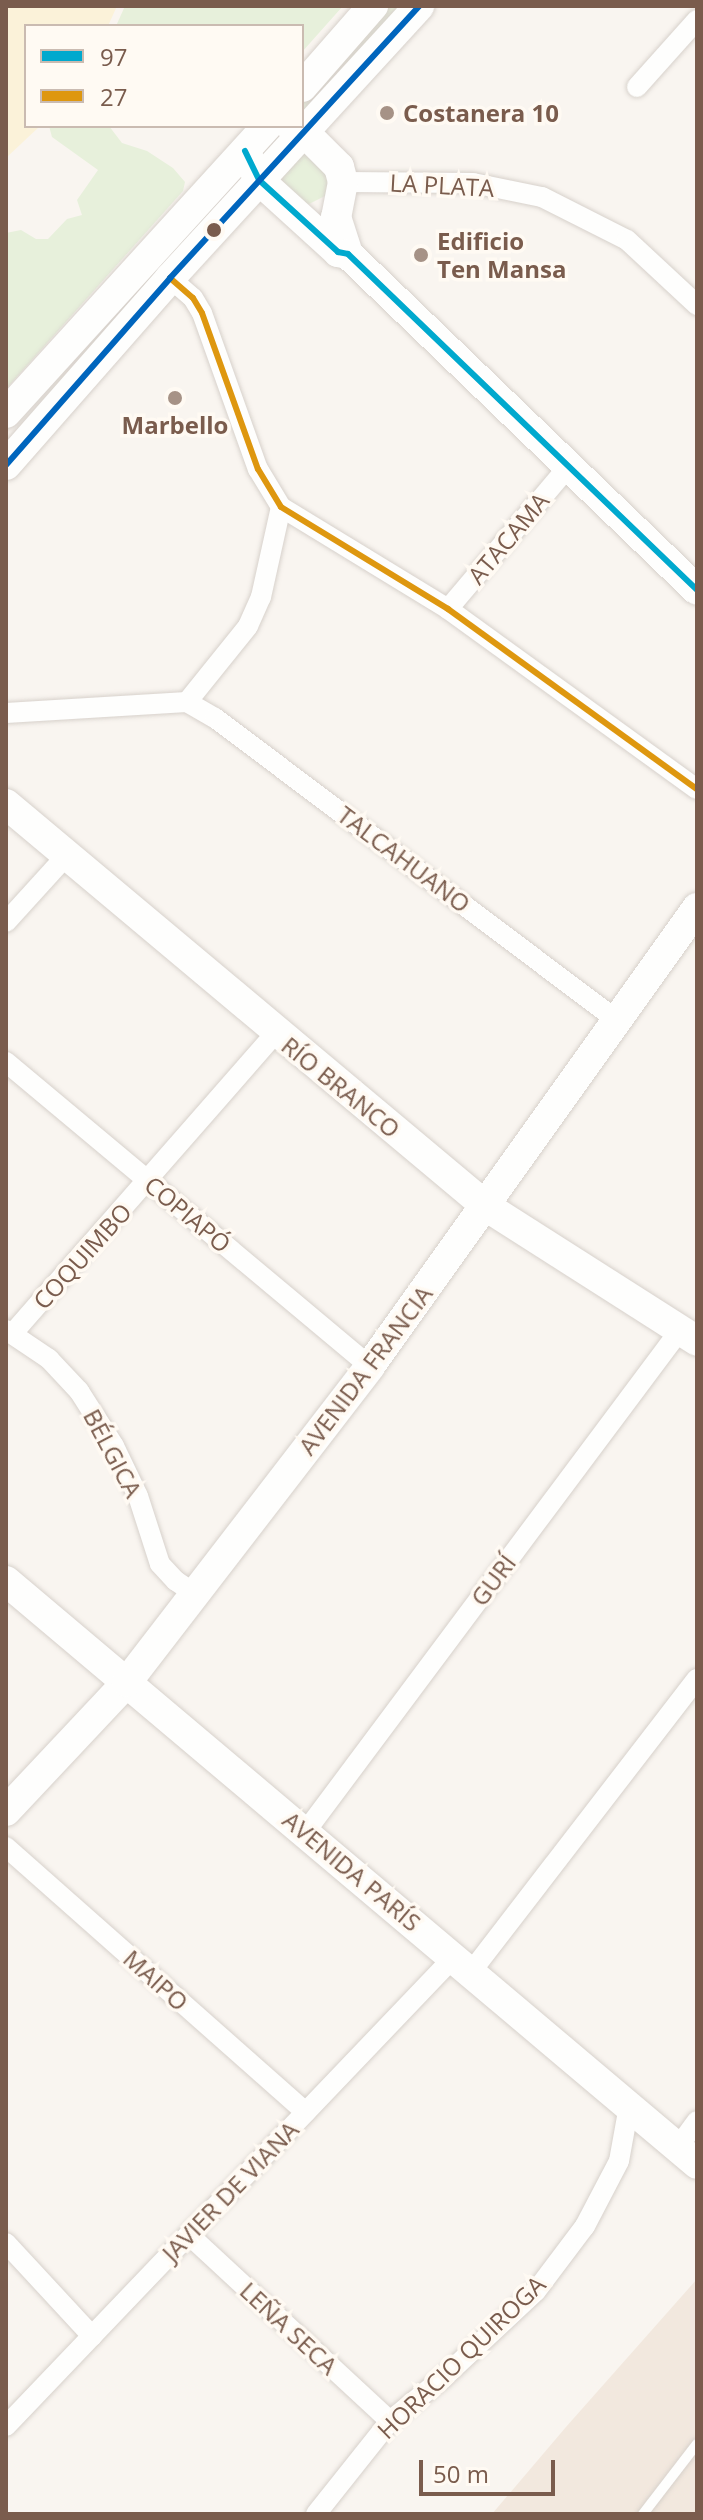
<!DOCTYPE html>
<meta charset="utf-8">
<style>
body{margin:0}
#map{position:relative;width:703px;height:2520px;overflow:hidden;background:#f9f5f0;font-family:"Open Sans",sans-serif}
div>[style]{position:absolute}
.residential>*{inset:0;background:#f2e8de}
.green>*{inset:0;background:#e7f0db}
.sand>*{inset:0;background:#fbf2d9}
.roads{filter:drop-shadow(0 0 2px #d7d1cb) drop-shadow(0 0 2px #d7d1cb)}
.lane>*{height:10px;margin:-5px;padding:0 5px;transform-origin:5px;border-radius:5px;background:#fefefd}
.street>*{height:20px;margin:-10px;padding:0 10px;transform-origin:10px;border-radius:10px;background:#fefefd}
.secondary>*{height:30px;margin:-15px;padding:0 15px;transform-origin:15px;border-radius:15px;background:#fefefd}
.bus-1>*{height:6px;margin:-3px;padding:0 3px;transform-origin:3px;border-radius:3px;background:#00a9ce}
.bus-2>*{height:6px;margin:-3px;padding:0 3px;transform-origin:3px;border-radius:3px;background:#de970f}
.bus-3>*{height:6px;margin:-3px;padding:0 3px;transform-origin:3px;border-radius:3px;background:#0065bd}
.dots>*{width:22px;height:22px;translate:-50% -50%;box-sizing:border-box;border:4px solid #fffaf3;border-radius:50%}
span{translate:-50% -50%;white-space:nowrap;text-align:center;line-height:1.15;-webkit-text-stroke:7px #fffaf3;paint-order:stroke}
.poi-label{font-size:24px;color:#7a5c4d;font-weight:700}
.left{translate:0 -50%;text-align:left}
.street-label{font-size:24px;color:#7a5c4d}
.frame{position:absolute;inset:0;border:8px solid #7a5c4d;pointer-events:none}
.legend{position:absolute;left:24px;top:24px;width:280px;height:104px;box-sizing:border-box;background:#fffaf3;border:2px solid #cabbb1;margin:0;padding:10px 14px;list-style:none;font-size:24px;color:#7a5c4d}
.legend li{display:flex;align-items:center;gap:16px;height:40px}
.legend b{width:40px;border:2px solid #cabbb1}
.scale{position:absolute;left:419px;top:2460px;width:136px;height:36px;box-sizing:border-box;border:4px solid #7a5c4d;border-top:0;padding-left:10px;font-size:24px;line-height:28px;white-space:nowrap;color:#7a5c4d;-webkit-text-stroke:6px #fffaf3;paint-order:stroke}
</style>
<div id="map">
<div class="residential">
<div style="clip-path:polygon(697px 2279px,697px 2514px,492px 2514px,566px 2427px)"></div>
</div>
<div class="green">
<div style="clip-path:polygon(125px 6px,343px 6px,302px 52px,302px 26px,116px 26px)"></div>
<div style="clip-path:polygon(387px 6px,406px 6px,302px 118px,302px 101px)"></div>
<div style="clip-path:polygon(49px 126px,109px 126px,122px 143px,147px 151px,173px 168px,185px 182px,183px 191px,6px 389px,6px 233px,21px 230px,36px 239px,48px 239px,67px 219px,82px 215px,77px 200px,98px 170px,52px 137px)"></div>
<div style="clip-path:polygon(304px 151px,333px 174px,325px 196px,309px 204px,300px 202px,283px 188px,281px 176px)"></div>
</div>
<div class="sand">
<div style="clip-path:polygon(6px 6px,117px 6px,108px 26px,26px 26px,26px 126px,40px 126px,6px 158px)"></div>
</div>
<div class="roads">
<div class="lane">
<div style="left:643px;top:2514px;width:88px;rotate:-52.4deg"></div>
</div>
<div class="street">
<div style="left:637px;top:87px;width:90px;rotate:-48.2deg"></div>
<div style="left:343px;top:182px;width:130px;rotate:0.4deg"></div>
<div style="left:473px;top:183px;width:70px;rotate:11.5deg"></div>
<div style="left:542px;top:197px;width:95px;rotate:26.8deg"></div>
<div style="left:627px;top:240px;width:96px;rotate:42.9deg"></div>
<div style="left:170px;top:278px;width:30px;rotate:41deg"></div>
<div style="left:193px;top:298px;width:17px;rotate:59deg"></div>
<div style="left:202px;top:313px;width:166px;rotate:70.3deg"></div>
<div style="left:258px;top:469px;width:44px;rotate:58.8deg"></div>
<div style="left:281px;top:507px;width:196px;rotate:31.4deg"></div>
<div style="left:448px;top:609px;width:307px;rotate:35.9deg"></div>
<div style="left:448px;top:609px;width:186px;rotate:-49.8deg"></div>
<div style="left:187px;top:702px;width:32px;rotate:30deg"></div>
<div style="left:215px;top:718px;width:504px;rotate:36.94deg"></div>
<div style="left:6px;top:713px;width:181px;rotate:-3.5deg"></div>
<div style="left:187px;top:702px;width:97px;rotate:-51.2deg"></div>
<div style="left:248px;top:626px;width:32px;rotate:-66deg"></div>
<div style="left:261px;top:597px;width:92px;rotate:-77.5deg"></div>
<div style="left:6px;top:922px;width:89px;rotate:-47.7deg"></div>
<div style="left:6px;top:1062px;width:474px;rotate:39.9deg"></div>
<div style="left:6px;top:1330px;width:52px;rotate:34deg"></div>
<div style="left:49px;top:1359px;width:44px;rotate:46.8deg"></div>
<div style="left:79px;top:1391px;width:65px;rotate:57.5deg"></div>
<div style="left:114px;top:1446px;width:55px;rotate:64.4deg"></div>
<div style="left:138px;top:1496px;width:71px;rotate:72.1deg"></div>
<div style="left:160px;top:1564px;width:23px;rotate:47deg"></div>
<div style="left:176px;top:1581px;width:23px;rotate:34deg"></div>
<div style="left:13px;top:1333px;width:399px;rotate:-48.8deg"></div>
<div style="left:306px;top:1831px;width:625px;rotate:-53.26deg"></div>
<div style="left:6px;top:1847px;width:400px;rotate:41.5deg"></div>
<div style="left:471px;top:1972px;width:370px;rotate:-52.4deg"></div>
<div style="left:678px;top:2147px;width:32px;rotate:-54deg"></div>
<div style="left:189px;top:2235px;width:274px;rotate:42.8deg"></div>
<div style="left:6px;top:2243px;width:127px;rotate:47.2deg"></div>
<div style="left:6px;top:2426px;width:649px;rotate:-46.31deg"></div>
<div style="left:316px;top:2514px;width:119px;rotate:-51.5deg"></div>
<div style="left:390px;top:2421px;width:70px;rotate:-39.2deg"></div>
<div style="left:444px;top:2377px;width:126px;rotate:-43.1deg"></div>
<div style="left:536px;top:2291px;width:81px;rotate:-53deg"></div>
<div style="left:585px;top:2226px;width:73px;rotate:-62.4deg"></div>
<div style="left:619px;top:2161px;width:56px;rotate:-79.7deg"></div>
</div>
<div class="secondary">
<div style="left:302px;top:87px;width:108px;rotate:-48.8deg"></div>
<div style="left:291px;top:126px;width:16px;rotate:27deg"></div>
<div style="left:305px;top:133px;width:48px;rotate:45deg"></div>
<div style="left:339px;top:167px;width:16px;rotate:75deg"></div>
<div style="left:343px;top:182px;width:36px;rotate:101deg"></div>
<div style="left:336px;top:217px;width:39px;rotate:72deg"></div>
<div style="left:245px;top:151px;width:32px;rotate:64deg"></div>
<div style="left:259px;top:180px;width:107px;rotate:42.3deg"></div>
<div style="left:338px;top:252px;width:10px;rotate:11deg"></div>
<div style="left:348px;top:254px;width:484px;rotate:43.9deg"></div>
<div style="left:6px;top:413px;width:388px;rotate:-47.7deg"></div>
<div style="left:6px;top:465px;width:249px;rotate:-48.7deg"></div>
<div style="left:170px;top:278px;width:369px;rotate:-47.5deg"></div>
<div style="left:6px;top:804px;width:628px;rotate:39.96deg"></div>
<div style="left:487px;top:1207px;width:249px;rotate:32.5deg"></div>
<div style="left:6px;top:1581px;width:904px;rotate:40.15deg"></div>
<div style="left:6px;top:1811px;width:177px;rotate:-46.8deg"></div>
<div style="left:127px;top:1682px;width:399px;rotate:-52.4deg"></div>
<div style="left:370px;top:1366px;width:563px;rotate:-54.47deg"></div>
</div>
</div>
<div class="bus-1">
<div style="left:245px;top:151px;width:32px;rotate:64deg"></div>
<div style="left:259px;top:180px;width:107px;rotate:42.3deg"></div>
<div style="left:338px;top:252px;width:10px;rotate:11deg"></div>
<div style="left:348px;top:254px;width:484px;rotate:43.9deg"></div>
</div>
<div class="bus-2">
<div style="left:170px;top:278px;width:30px;rotate:41deg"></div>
<div style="left:193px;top:298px;width:17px;rotate:59deg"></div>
<div style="left:202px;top:313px;width:166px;rotate:70.3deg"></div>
<div style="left:258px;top:469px;width:44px;rotate:58.8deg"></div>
<div style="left:281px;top:507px;width:196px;rotate:31.4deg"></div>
<div style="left:448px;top:609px;width:307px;rotate:35.9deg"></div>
</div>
<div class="bus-3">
<div style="left:6px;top:465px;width:249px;rotate:-48.7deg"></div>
<div style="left:170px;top:278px;width:369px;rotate:-47.5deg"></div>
</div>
<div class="dots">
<div style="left:387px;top:113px;background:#a69286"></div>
<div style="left:214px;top:230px;background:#7a5c4d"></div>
<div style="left:421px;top:255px;background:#a69286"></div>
<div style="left:175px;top:398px;background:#a69286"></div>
</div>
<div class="poi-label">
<span class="left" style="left:403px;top:113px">Costanera 10</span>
<span class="left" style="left:437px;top:255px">Edificio<br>Ten Mansa</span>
<span style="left:175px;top:425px">Marbello</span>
</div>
<div class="street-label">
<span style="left:442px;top:185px;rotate:3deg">LA PLATA</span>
<span style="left:508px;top:538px;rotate:-50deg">ATACAMA</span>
<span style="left:404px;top:859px;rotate:37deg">TALCAHUANO</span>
<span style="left:341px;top:1087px;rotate:39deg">RÍO BRANCO</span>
<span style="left:188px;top:1214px;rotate:40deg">COPIAPÓ</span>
<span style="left:82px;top:1256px;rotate:-48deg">COQUIMBO</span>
<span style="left:365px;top:1370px;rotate:-53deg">AVENIDA FRANCIA</span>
<span style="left:113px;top:1453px;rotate:62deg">BÉLGICA</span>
<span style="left:493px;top:1580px;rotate:-53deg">GURÍ</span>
<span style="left:352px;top:1871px;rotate:40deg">AVENIDA PARÍS</span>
<span style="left:156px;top:1980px;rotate:42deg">MAIPO</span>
<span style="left:230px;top:2191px;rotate:-46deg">JAVIER DE VIANA</span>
<span style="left:289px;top:2328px;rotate:43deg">LEÑA SECA</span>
<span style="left:461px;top:2357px;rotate:-44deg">HORACIO QUIROGA</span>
</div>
<div class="frame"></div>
<ul class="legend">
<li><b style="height:10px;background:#00a9ce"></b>97</li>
<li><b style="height:10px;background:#de970f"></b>27</li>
</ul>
<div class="scale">50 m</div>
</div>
